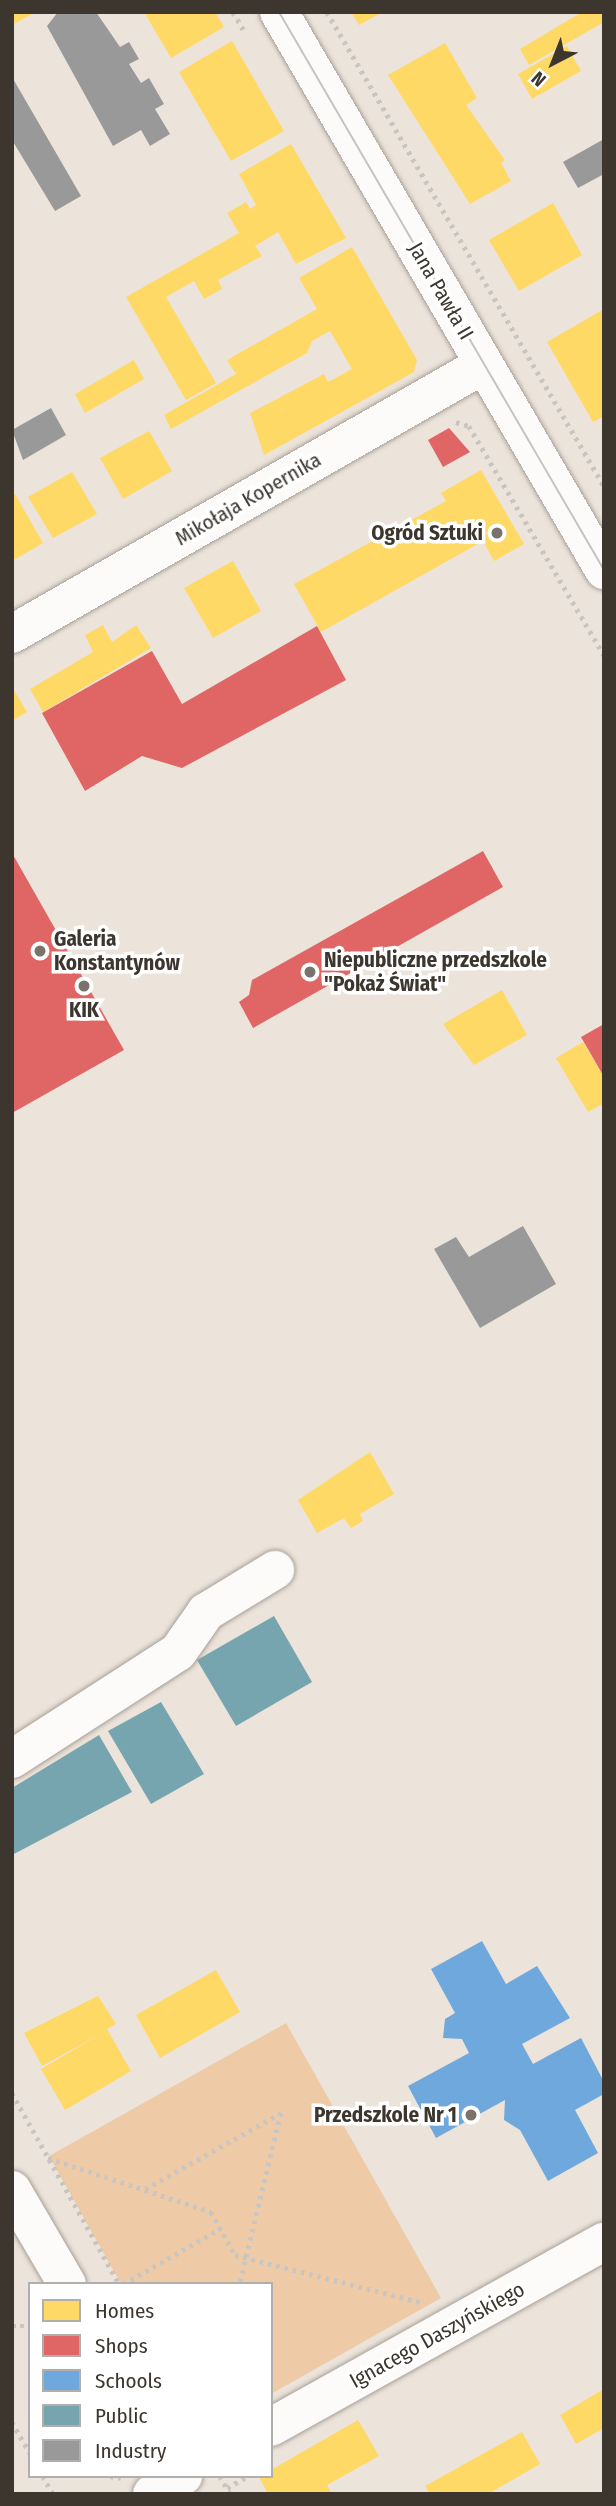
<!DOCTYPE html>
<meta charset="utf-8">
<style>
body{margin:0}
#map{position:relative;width:616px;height:2506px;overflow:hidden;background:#ece3da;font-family:"Fira Sans Condensed",sans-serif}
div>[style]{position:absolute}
.green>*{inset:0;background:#eecba6}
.homes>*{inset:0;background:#ffd966}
.shops>*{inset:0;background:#e06666}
.schools>*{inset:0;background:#6fa8dc}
.public>*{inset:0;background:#76a5af}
.industry>*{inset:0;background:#999}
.path>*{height:4.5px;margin-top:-2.25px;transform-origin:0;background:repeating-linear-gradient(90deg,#c9c6c2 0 3.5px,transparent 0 8.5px)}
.roads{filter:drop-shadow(0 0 2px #a7a099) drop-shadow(0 0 2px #a7a099)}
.minor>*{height:38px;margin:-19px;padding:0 19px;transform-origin:19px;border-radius:19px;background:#fcfbf9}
.major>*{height:38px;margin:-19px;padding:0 19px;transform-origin:19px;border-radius:19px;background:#fcfbf9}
.tram>*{height:2px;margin:-1px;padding:0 1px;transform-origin:1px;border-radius:1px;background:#c6c4c1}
.dots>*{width:19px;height:19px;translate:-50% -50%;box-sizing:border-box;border:4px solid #fff;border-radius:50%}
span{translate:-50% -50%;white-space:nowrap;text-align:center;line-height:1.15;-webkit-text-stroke:7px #fff;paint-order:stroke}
.street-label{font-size:21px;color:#3c362f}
.poi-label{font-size:21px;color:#3c362f;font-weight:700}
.right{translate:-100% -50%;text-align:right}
.left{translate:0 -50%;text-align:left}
.frame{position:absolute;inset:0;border:14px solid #3c362f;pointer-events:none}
.legend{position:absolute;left:28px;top:2282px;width:245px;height:196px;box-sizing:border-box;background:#fff;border:2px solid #b1afac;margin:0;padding:9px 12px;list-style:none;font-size:21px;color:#3c362f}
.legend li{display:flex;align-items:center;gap:14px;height:35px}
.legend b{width:35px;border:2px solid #b1afac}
.north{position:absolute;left:518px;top:28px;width:70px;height:70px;-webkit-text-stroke:5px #fff;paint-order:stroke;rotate:222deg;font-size:19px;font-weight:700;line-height:28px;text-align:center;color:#3c362f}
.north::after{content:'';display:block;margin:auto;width:24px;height:32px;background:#3c362f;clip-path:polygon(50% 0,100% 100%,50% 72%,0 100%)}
</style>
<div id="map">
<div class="green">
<div style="clip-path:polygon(286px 2023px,441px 2298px,271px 2394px,271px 2284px,121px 2284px,49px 2156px)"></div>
</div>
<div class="homes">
<div style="clip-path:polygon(12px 12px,36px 12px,12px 25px)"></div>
<div style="clip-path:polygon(144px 12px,215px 12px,224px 27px,171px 58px)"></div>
<div style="clip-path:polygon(351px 12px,383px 12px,359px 25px)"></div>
<div style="clip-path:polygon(582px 12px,604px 12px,604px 22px,529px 65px,520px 49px)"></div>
<div style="clip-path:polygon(232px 41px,284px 131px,231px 161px,179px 72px)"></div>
<div style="clip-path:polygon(445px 43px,477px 98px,466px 105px,505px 160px,501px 163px,511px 181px,470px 204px,388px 75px)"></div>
<div style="clip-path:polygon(567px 46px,581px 71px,532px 99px,518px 74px)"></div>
<div style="clip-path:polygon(291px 144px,346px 238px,296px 264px,278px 232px,255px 246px,262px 256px,218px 280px,222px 289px,204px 299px,194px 281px,166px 297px,216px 383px,186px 400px,126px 297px,239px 233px,227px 213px,246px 202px,250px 209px,256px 205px,239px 174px)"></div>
<div style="clip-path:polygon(553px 203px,582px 255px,519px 291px,489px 240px)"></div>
<div style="clip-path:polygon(352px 247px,417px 360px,414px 372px,264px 455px,250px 413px,324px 374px,328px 382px,352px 369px,330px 331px,312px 341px,307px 353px,171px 429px,164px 415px,236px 374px,227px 360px,317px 309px,299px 278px)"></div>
<div style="clip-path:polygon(604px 309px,604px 416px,593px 422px,547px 342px)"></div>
<div style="clip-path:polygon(134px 360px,144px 379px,85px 413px,75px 394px)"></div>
<div style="clip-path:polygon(149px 431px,172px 471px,123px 499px,100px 458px)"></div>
<div style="clip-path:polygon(481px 470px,524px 544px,494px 561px,483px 541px,321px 632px,294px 584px,446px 501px,441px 493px)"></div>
<div style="clip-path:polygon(72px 472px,97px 514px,53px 538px,28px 497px)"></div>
<div style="clip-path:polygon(15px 494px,43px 543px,12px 561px,12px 495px)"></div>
<div style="clip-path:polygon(233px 561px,261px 611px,213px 638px,184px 588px)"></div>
<div style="clip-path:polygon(103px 625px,112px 642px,136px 625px,151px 648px,43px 712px,30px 689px,93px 652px,85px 635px)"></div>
<div style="clip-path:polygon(12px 687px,27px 712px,12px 721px)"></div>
<div style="clip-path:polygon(502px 990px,527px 1035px,474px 1065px,443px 1024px)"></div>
<div style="clip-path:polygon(583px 1042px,604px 1077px,604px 1103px,588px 1112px,556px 1058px)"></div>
<div style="clip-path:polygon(370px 1452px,394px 1494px,360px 1514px,363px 1521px,351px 1528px,344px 1518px,317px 1533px,298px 1500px)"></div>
<div style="clip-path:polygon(216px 1970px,240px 2012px,160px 2058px,136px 2015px)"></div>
<div style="clip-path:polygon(98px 1996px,116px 2024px,107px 2029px,131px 2071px,65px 2110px,41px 2069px,99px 2035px,42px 2066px,24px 2033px)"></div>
<div style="clip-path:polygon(604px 2389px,604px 2428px,576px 2444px,560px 2415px)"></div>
<div style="clip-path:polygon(358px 2420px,379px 2456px,327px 2485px,332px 2494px,268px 2494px,259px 2477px,271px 2476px,271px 2470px)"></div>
<div style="clip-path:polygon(522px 2432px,540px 2464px,488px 2494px,430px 2494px,425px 2486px)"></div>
</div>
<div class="shops">
<div style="clip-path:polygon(449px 428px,470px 452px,443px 467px,428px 440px)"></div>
<div style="clip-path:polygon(317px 626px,346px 680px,182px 768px,142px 756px,85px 791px,42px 713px,152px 651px,182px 704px)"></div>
<div style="clip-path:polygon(483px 851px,503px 887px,253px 1028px,239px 1002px,249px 995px,252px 980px)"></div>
<div style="clip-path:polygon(12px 853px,124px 1050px,12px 1113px)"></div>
<div style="clip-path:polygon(604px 1024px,604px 1077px,581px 1037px)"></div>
</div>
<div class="schools">
<div style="clip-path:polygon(482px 1941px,506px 1984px,537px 1966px,570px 2018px,522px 2044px,533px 2064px,581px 2038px,604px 2082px,604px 2094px,575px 2110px,598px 2153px,548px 2181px,520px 2130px,504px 2120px,505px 2100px,436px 2138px,408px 2086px,469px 2053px,462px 2039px,443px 2038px,445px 2019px,455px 2013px,431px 1969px)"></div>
</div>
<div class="public">
<div style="clip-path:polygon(274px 1616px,312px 1682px,236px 1726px,197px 1660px)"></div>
<div style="clip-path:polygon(161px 1702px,204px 1774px,151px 1804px,108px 1731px)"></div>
<div style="clip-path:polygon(99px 1735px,132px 1792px,12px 1855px,12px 1788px)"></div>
</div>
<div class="industry">
<div style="clip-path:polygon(58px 12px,96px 12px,120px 47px,129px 42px,139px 59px,129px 64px,141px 83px,149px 78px,164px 104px,155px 109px,170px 134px,150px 146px,141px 130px,113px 146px,47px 26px)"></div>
<div style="clip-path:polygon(12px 77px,81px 196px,55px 211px,12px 140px)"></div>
<div style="clip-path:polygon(604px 139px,604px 174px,578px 188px,563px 162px)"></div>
<div style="clip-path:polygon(51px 408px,66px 435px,23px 460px,12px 430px)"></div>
<div style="clip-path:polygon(523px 1226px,556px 1284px,480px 1328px,434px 1249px,456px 1237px,469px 1257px)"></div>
</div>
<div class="path">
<div style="left:233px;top:12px;width:21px;rotate:59deg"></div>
<div style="left:327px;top:12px;width:549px;rotate:59.7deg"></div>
<div style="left:456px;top:422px;width:14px;rotate:17deg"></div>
<div style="left:469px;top:426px;width:266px;rotate:59.5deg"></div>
<div style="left:12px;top:2093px;width:219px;rotate:60.7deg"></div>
<div style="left:48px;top:2158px;width:172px;rotate:18.3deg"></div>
<div style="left:211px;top:2212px;width:49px;rotate:60.8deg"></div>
<div style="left:235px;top:2255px;width:191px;rotate:14.3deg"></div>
<div style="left:145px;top:2189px;width:156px;rotate:-29.2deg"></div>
<div style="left:281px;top:2113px;width:176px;rotate:103.5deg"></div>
<div style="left:123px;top:2284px;width:112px;rotate:-29.6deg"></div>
<div style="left:12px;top:2326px;width:18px"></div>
<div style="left:12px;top:2422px;width:36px;rotate:60deg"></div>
<div style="left:43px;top:2476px;width:21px;rotate:61deg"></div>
<div style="left:110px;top:2476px;width:11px;rotate:10deg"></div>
<div style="left:220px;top:2476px;width:21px;rotate:61deg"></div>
<div style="left:227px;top:2488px;width:24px;rotate:-30deg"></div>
</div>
<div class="roads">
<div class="minor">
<div style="left:12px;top:634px;width:542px;rotate:-29.73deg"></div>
<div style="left:12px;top:1759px;width:197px;rotate:-32.8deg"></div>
<div style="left:178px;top:1652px;width:49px;rotate:-55deg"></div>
<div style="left:206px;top:1612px;width:81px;rotate:-31.3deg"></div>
<div style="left:12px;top:2190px;width:109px;rotate:59.7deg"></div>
<div style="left:271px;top:2427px;width:381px;rotate:-29.1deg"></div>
<div style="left:152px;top:2494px;width:36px;rotate:-30deg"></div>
</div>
<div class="major">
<div style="left:279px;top:12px;width:646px;rotate:59.78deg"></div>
</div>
</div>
<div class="tram">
<div style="left:279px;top:12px;width:646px;rotate:59.78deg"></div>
</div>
<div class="dots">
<div style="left:497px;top:533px;background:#7a736b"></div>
<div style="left:40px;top:951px;background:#7a736b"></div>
<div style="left:310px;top:972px;background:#7a736b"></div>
<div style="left:84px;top:986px;background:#7a736b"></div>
<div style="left:471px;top:2115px;background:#7a736b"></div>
</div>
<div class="street-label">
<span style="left:441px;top:291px;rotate:60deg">Jana Pawła II</span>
<span style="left:248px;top:499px;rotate:-30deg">Mikołaja Kopernika</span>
<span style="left:437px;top:2335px;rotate:-29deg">Ignacego Daszyńskiego</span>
</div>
<div class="poi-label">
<span class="right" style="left:483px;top:533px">Ogród Sztuki</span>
<span class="left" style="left:54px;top:951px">Galeria<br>Konstantynów</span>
<span class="left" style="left:324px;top:972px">Niepubliczne przedszkole<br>"Pokaż Świat"</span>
<span style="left:84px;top:1010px">KIK</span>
<span class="right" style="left:457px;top:2115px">Przedszkole Nr 1</span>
</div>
<div class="frame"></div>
<ul class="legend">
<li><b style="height:19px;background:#ffd966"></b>Homes</li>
<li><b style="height:19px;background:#e06666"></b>Shops</li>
<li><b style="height:19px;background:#6fa8dc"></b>Schools</li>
<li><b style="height:19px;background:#76a5af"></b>Public</li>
<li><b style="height:19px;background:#999"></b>Industry</li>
</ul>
<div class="north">N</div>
</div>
